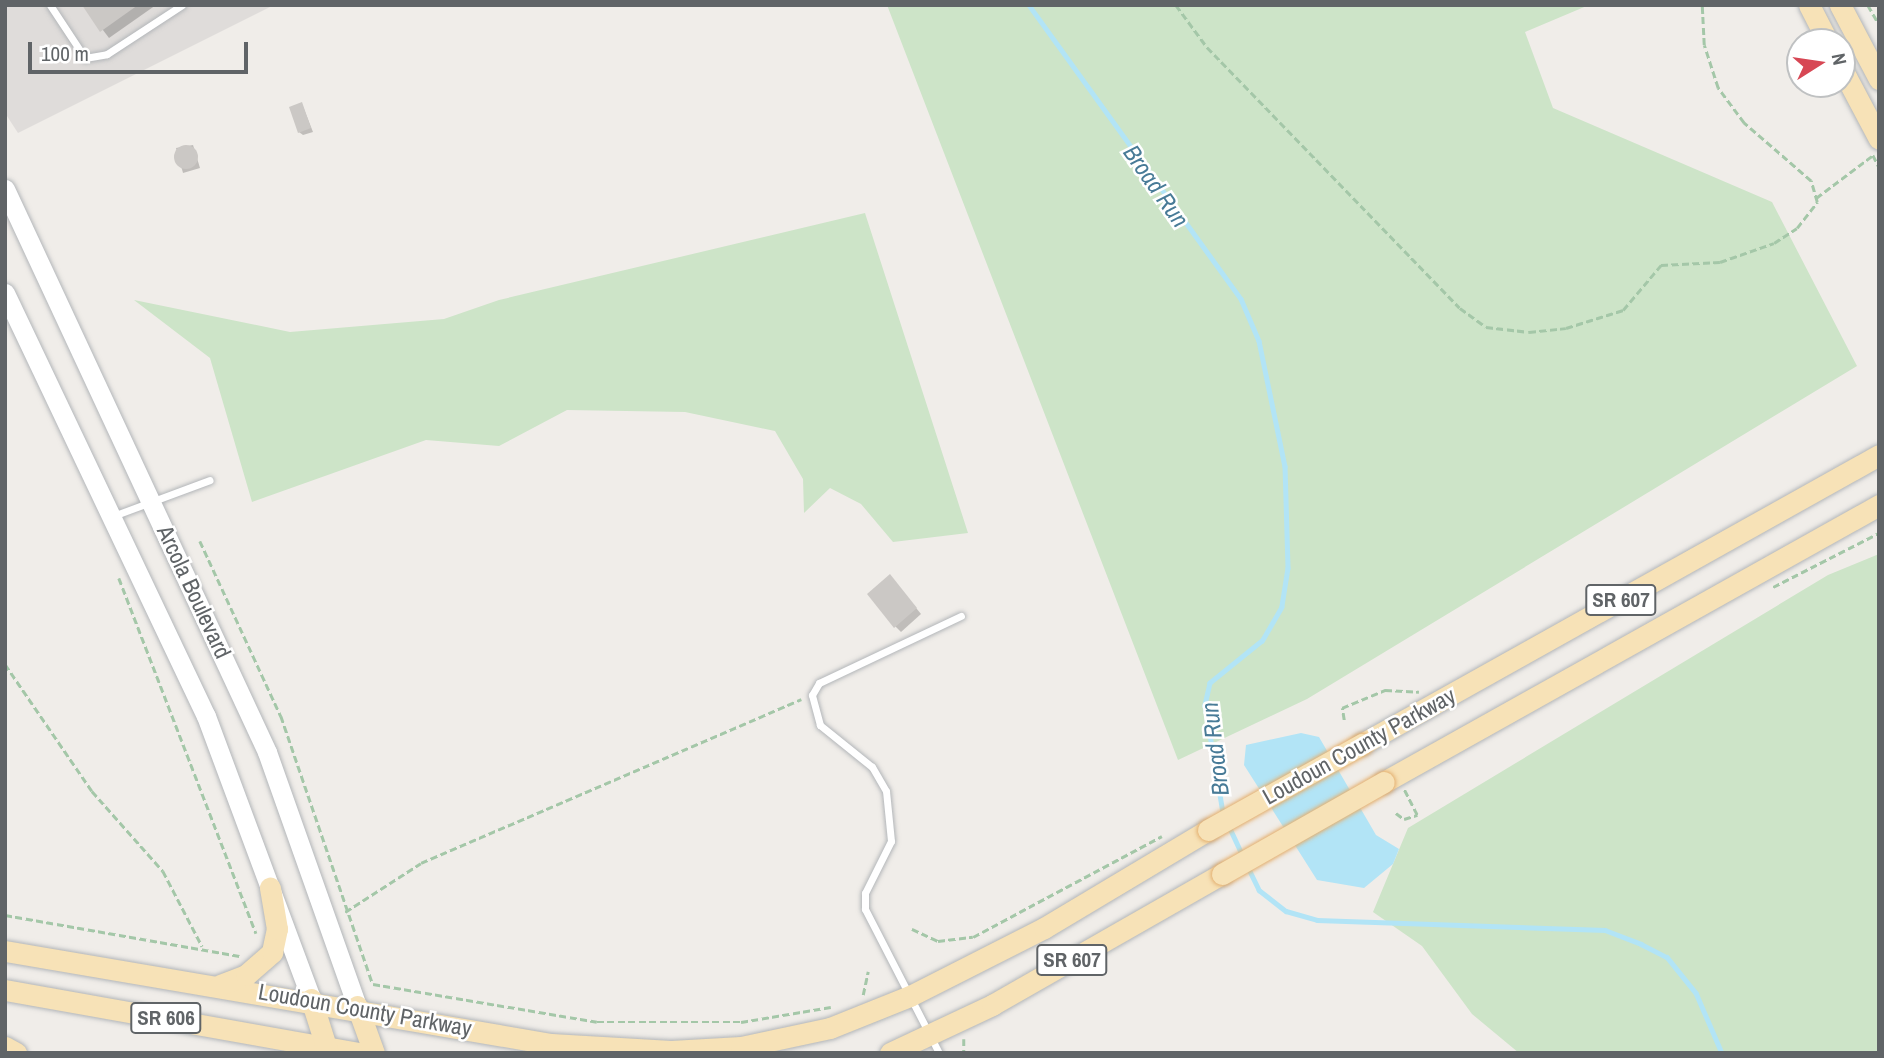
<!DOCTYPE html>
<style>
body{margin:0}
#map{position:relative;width:1884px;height:1058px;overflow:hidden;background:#f0ede9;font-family:"Archivo Narrow",sans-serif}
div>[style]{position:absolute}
.industrial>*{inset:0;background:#dfdcda}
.green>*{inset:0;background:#cde4c8}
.water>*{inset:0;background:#b2e4f6}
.shadow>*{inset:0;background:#0003}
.stream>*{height:4.5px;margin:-2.25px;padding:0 2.25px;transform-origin:2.25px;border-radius:2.25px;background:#b2e4f6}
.building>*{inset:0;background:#cbc8c5}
.round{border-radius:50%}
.path>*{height:2.5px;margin-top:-1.25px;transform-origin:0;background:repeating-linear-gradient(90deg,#a4c7a8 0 7px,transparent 0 10.5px)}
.roads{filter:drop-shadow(0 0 2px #b3b6b9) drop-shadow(0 0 2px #b3b6b9)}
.lane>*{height:7px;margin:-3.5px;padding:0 3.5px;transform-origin:3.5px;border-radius:3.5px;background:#fff}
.secondary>*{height:19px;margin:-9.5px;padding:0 9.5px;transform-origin:9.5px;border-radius:9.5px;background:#fff}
.primary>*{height:21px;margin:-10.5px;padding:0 10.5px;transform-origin:10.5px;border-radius:10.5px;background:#f7e2b7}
.bridges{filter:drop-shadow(0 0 2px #e3af6f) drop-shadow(0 0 2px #e3af6f)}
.primary-bridge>*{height:21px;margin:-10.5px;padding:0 10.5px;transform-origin:10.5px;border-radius:10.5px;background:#f7e2b7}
span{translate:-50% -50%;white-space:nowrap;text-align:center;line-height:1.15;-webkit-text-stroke:5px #fff;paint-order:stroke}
.shield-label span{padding:2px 5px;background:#fff;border:2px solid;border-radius:5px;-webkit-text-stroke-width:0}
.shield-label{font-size:21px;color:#606467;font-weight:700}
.street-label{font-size:23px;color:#606467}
.water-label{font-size:24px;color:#487b97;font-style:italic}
.frame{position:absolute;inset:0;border:7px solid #606467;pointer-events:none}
.north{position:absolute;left:1786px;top:28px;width:70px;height:70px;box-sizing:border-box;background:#fff;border:2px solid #bfc1c2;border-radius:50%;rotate:78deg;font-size:19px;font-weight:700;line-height:28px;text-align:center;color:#606467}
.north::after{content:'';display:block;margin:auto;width:24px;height:32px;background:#d74754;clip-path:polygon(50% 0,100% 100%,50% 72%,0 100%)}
.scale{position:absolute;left:28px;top:42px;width:220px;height:32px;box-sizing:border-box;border:4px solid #606467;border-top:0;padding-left:9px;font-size:21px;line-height:24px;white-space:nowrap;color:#606467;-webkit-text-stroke:5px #fff;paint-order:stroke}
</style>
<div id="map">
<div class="industrial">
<div style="clip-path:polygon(5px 5px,274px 5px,18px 133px,5px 113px)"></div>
</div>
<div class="green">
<div style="clip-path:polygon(887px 5px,1589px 5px,1525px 32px,1553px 108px,1772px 202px,1857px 366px,1307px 699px,1178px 760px)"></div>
<div style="clip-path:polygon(865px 213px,968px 533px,893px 542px,861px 504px,830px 488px,804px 513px,803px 479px,775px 431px,685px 412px,567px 410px,499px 446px,426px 440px,252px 502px,210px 358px,134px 300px,290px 332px,444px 319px,499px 300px)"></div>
<div style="clip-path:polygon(1879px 554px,1879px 1053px,1519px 1053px,1472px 1014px,1422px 946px,1373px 912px,1408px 828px,1828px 575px)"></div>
</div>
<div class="water">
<div style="clip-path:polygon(1301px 733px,1319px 737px,1376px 835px,1399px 849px,1393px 864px,1364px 888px,1317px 880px,1244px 765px,1246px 745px)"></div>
</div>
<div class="shadow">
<div style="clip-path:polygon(84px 5px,156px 5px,109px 38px)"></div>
<div style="clip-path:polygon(302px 104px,313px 132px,303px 135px,299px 132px)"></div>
<div style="clip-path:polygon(193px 145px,200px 168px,183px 173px,176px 148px)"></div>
<div style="clip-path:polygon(895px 582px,921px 614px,901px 632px,895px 626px)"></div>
</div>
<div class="stream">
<div style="left:1029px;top:5px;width:362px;rotate:54.2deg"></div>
<div style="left:1241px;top:299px;width:46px;rotate:66.8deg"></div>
<div style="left:1259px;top:341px;width:128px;rotate:78.3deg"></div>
<div style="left:1285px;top:466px;width:102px;rotate:88.3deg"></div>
<div style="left:1288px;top:568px;width:39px;rotate:99deg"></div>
<div style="left:1282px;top:607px;width:39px;rotate:120deg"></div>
<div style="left:1262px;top:641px;width:67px;rotate:141.1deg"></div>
<div style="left:1210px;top:683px;width:23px;rotate:103deg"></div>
<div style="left:1205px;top:705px;width:109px;rotate:80.5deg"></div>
<div style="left:1228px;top:824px;width:33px;rotate:65deg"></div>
<div style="left:1247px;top:865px;width:28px;rotate:64deg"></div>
<div style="left:1259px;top:890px;width:34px;rotate:38deg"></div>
<div style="left:1286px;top:911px;width:32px;rotate:16deg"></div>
<div style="left:1317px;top:920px;width:288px;rotate:2deg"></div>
<div style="left:1605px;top:930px;width:39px;rotate:21deg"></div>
<div style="left:1641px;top:944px;width:29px;rotate:27deg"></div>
<div style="left:1667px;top:957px;width:46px;rotate:51.1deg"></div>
<div style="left:1696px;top:993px;width:65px;rotate:66.6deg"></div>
</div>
<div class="building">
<div style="clip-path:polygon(82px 5px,138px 5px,100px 32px)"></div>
<div style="clip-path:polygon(302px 102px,311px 128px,298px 133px,289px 107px)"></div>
<div class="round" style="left:174px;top:145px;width:24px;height:24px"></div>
<div style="clip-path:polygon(890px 574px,917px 608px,894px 628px,867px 594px)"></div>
</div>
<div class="path">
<div style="left:1176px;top:5px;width:52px;rotate:53.6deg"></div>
<div style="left:1207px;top:47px;width:363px;rotate:45.9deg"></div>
<div style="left:1460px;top:308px;width:32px;rotate:36deg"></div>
<div style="left:1486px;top:327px;width:43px;rotate:6.6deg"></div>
<div style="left:1529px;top:332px;width:37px;rotate:-6deg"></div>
<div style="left:1566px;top:328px;width:60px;rotate:-17.5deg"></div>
<div style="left:1623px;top:310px;width:59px;rotate:-49.8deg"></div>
<div style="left:1661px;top:265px;width:59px;rotate:-2.9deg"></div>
<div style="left:1720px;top:262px;width:57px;rotate:-19.4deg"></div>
<div style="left:1774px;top:243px;width:27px;rotate:-33deg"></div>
<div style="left:1797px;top:228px;width:33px;rotate:-52deg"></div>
<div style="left:1817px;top:202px;width:22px;rotate:-106deg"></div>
<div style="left:1811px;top:181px;width:89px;rotate:-139.1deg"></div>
<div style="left:1744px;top:123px;width:44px;rotate:-126.6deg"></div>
<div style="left:1718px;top:88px;width:45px;rotate:-108deg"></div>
<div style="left:1704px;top:45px;width:40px;rotate:-92.9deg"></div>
<div style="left:1868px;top:5px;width:22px;rotate:60deg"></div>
<div style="left:1873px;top:155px;width:13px;rotate:63deg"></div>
<div style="left:1816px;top:198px;width:70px;rotate:-36.9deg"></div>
<div style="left:200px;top:541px;width:193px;rotate:65.2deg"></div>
<div style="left:281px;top:716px;width:283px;rotate:71.1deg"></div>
<div style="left:373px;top:984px;width:227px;rotate:9.6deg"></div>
<div style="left:597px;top:1022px;width:144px"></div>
<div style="left:741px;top:1022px;width:91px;rotate:-9.5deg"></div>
<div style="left:119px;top:578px;width:381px;rotate:68.9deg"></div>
<div style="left:1773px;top:587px;width:119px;rotate:-27deg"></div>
<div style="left:5px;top:664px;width:154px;rotate:55.6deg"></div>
<div style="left:92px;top:791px;width:107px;rotate:48.4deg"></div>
<div style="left:163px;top:871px;width:85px;rotate:62.5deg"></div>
<div style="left:1344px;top:720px;width:12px;rotate:-99deg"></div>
<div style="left:1342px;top:708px;width:47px;rotate:-22.7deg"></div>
<div style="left:1385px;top:690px;width:34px;rotate:3deg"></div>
<div style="left:1396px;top:813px;width:10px;rotate:37deg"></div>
<div style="left:1404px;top:819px;width:14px;rotate:-17deg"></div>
<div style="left:1417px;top:815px;width:29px;rotate:-117deg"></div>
<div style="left:345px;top:912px;width:90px;rotate:-32.8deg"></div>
<div style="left:421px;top:863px;width:414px;rotate:-23.3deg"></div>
<div style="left:5px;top:915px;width:238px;rotate:9.9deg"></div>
<div style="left:912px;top:929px;width:29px;rotate:25deg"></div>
<div style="left:938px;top:941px;width:35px;rotate:-7deg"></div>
<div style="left:973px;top:937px;width:214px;rotate:-28.1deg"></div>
<div style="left:863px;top:995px;width:24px;rotate:-78deg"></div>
<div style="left:964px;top:1039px;width:13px;rotate:90deg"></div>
</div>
<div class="roads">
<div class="lane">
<div style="left:50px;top:5px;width:64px;rotate:56.6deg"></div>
<div style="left:85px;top:58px;width:22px;rotate:-10deg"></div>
<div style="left:107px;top:54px;width:90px;rotate:-33.2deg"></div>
<div style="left:113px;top:516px;width:103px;rotate:-20.4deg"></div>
<div style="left:939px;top:1053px;width:162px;rotate:-117.2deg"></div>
<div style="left:865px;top:909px;width:16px;rotate:-90deg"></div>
<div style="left:865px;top:893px;width:58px;rotate:-63.4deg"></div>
<div style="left:891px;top:841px;width:50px;rotate:-95.7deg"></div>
<div style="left:886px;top:791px;width:28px;rotate:-120deg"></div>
<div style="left:872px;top:767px;width:67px;rotate:-141.1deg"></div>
<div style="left:820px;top:725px;width:31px;rotate:-105deg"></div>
<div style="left:812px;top:695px;width:14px;rotate:-60deg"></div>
<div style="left:819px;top:683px;width:157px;rotate:-25.3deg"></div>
</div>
<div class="secondary">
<div style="left:5px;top:189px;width:621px;rotate:65.04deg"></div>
<div style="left:267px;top:752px;width:269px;rotate:70.5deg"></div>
<div style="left:5px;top:293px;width:468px;rotate:64.6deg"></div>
<div style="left:206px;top:716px;width:302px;rotate:69.6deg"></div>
</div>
<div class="primary">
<div style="left:1809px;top:5px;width:42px;rotate:62.8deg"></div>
<div style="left:1840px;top:5px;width:84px;rotate:62.2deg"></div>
<div style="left:1842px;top:69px;width:79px;rotate:62.1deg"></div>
<div style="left:1362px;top:744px;width:592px;rotate:-29.2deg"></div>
<div style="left:1384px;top:782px;width:567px;rotate:-29.23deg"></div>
<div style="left:5px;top:951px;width:554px;rotate:9.67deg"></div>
<div style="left:551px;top:1044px;width:120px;rotate:3.3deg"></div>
<div style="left:671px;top:1051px;width:70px;rotate:-3.3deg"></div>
<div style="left:741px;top:1047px;width:91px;rotate:-12.1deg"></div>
<div style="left:830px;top:1028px;width:86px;rotate:-21.8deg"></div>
<div style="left:910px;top:996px;width:150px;rotate:-26.9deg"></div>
<div style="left:1044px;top:928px;width:191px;rotate:-30.9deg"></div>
<div style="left:220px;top:985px;width:28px;rotate:-21deg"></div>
<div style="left:246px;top:975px;width:35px;rotate:-41deg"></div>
<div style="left:272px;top:952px;width:24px;rotate:-78deg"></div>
<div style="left:277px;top:929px;width:42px;rotate:-99.7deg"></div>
<div style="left:5px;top:990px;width:358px;rotate:10.1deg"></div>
<div style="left:311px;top:999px;width:57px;rotate:72.5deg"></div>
<div style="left:357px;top:1006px;width:50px;rotate:70.1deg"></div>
<div style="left:5px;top:1047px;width:13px;rotate:29deg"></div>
<div style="left:890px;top:1053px;width:113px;rotate:-25.2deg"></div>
<div style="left:992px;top:1005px;width:265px;rotate:-29.7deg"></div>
</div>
</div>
<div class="bridges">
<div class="primary-bridge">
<div style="left:1208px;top:830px;width:176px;rotate:-29.2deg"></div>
<div style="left:1222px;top:874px;width:186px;rotate:-29.6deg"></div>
</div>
</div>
<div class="shield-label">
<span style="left:1621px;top:600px">SR 607</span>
<span style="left:1072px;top:960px">SR 607</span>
<span style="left:166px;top:1018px">SR 606</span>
</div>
<div class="street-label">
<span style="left:194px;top:592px;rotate:65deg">Arcola Boulevard</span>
<span style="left:1359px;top:746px;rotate:-29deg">Loudoun County Parkway</span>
<span style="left:365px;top:1010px;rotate:10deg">Loudoun County Parkway</span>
</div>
<div class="water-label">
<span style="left:1156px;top:186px;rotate:55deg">Broad Run</span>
<span style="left:1215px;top:749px;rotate:-97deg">Broad Run</span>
</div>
<div class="frame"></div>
<div class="north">N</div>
<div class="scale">100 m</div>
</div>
